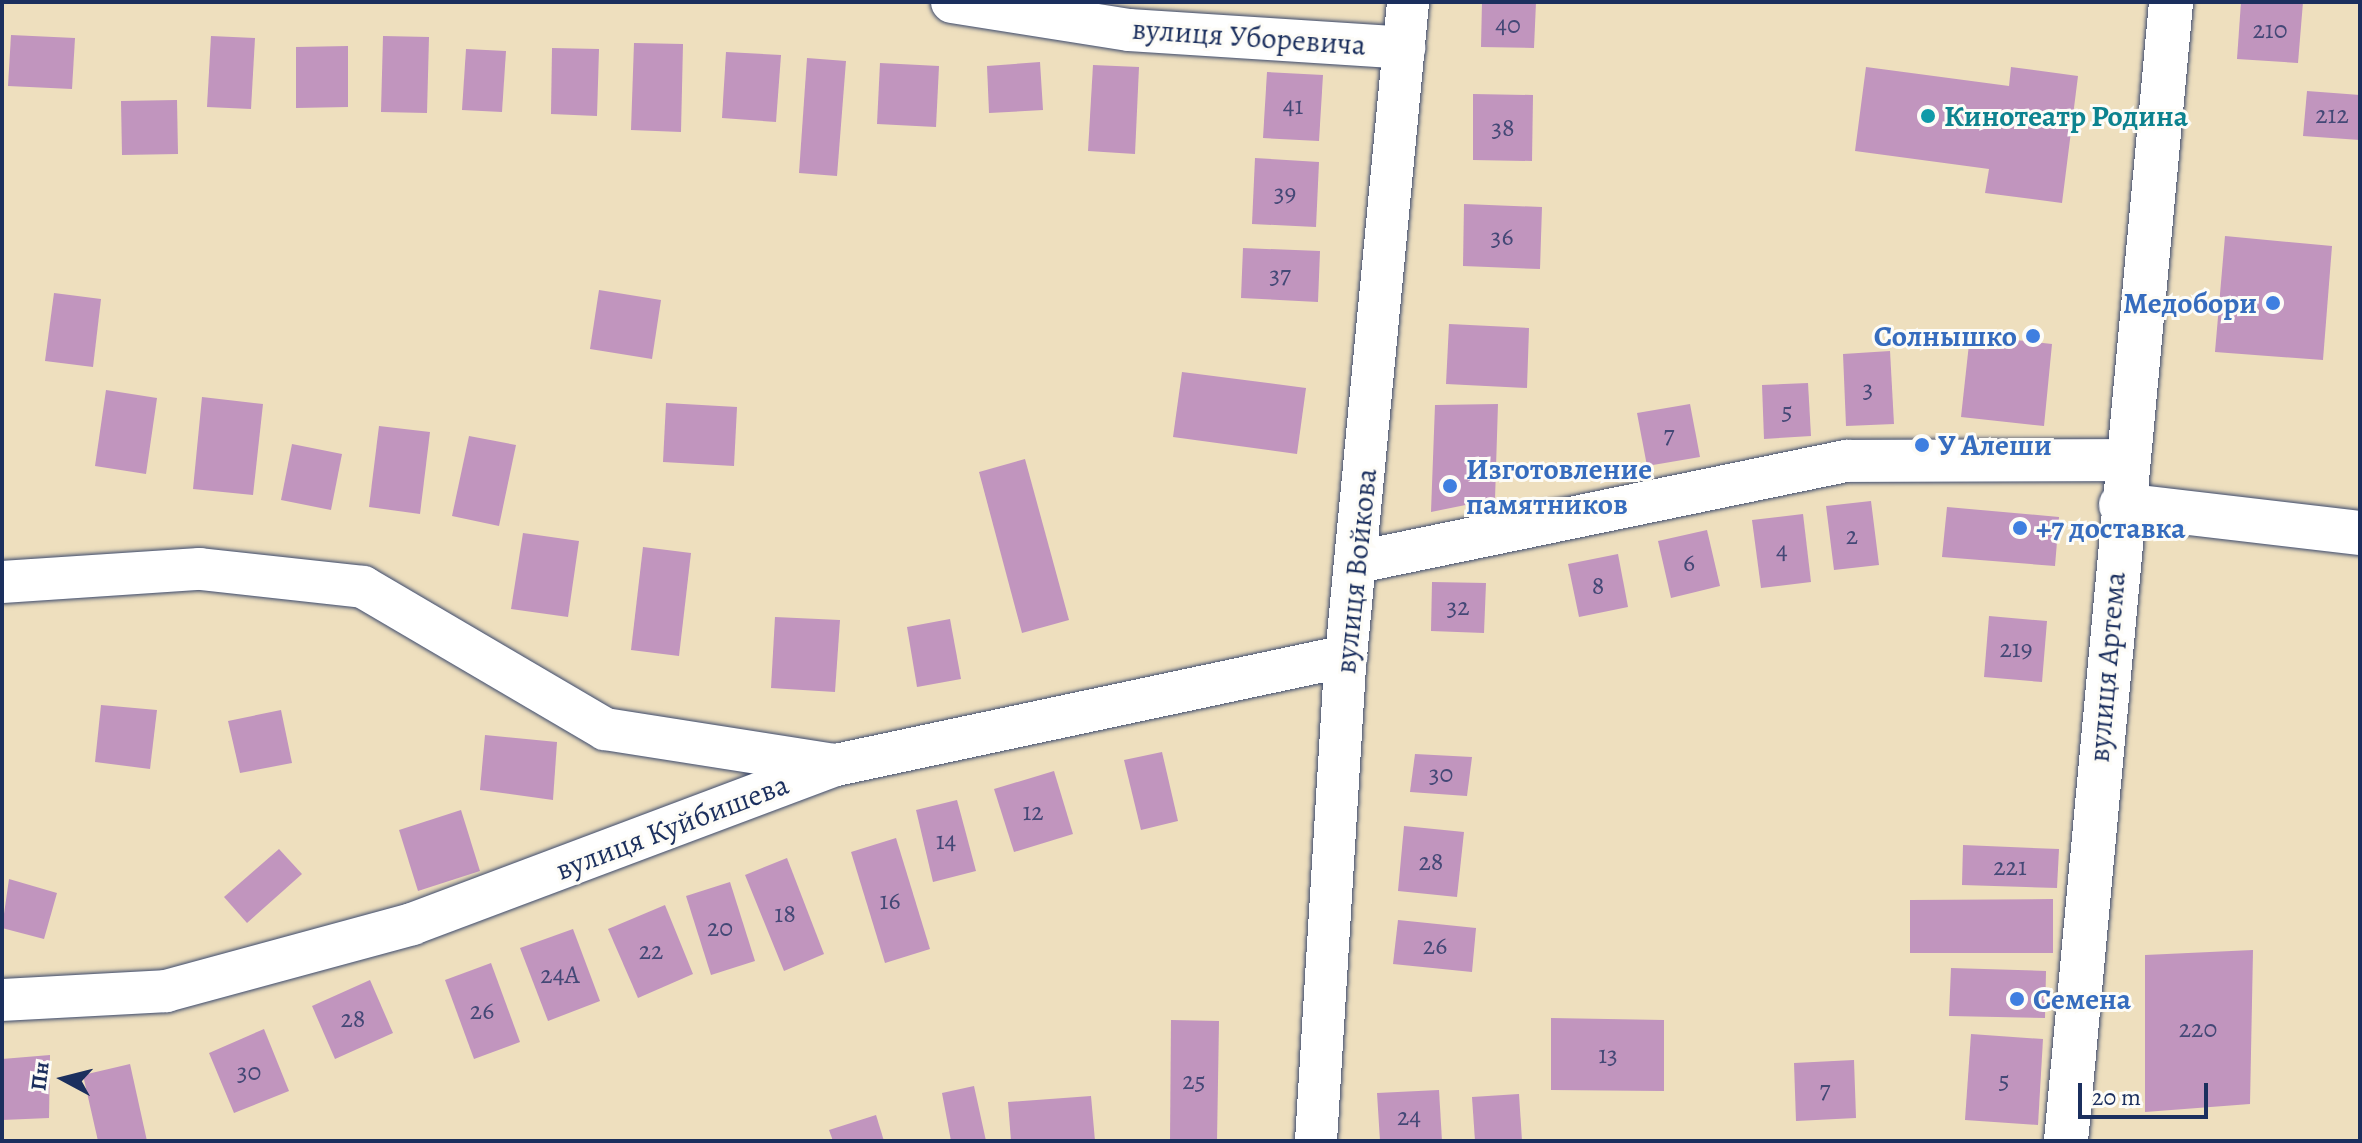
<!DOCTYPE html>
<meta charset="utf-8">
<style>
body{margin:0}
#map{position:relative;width:2362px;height:1143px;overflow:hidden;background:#eedfbe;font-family:Alegreya,serif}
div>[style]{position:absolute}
.building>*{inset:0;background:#c195be}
.roads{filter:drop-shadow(0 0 2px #3b496c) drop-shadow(0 0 2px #3b496c)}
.minor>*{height:42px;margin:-21px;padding:0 21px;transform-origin:21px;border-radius:21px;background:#fff}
.tertiary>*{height:44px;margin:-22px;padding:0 22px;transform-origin:22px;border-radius:22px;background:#fff}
.dots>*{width:22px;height:22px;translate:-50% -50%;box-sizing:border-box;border:4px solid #fdfcf7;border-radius:50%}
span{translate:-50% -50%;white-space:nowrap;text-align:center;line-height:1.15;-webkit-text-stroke:6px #fdfcf7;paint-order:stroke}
.number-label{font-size:26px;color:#444876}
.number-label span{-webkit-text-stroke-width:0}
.street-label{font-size:30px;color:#1b2f5e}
.culture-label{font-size:30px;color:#0d838f;font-weight:700}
.left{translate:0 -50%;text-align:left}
.shop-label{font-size:30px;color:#366cbe;font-weight:700}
.right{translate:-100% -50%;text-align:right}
.frame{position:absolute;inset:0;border:4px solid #1b2f5e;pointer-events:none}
.north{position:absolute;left:24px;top:1039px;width:80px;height:80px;-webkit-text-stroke:6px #fdfcf7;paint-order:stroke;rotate:277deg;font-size:22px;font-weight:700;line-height:32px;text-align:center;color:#1b2f5e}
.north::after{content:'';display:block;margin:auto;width:28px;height:36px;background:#1b2f5e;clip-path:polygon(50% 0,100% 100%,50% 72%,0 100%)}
.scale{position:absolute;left:2078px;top:1083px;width:130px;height:36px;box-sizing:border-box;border:4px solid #1b2f5e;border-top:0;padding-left:10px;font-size:24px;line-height:28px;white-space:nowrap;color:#1b2f5e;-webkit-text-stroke:6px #fdfcf7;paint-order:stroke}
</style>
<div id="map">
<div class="building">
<div style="clip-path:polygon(1482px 2px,1536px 2px,1534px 48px,1481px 47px)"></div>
<div style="clip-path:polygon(2241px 2px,2303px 2px,2298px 63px,2237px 59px)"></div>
<div style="clip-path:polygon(11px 35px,75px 38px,72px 89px,8px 86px)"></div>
<div style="clip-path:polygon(211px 36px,255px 38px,251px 109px,207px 107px)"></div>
<div style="clip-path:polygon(383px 36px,429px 37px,427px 113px,381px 112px)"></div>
<div style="clip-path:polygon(634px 43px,683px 44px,681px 132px,631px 130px)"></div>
<div style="clip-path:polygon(348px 46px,348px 107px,296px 108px,296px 47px)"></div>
<div style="clip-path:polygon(552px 48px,599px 49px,597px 116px,551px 114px)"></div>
<div style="clip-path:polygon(466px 49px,506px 51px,502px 112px,462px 110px)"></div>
<div style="clip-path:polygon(726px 52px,781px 55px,776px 122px,722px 118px)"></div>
<div style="clip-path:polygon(807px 58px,846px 61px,837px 176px,799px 173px)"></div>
<div style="clip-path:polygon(1040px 62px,1043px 110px,989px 113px,987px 66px)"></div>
<div style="clip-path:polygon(880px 63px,939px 66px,936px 127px,877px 124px)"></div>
<div style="clip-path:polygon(1093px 65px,1139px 67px,1135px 154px,1088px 151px)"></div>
<div style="clip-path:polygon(1866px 67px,2009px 86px,2011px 67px,2078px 76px,2062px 203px,1985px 193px,1989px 169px,1855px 151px)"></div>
<div style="clip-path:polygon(1267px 72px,1323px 75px,1319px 141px,1263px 138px)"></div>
<div style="clip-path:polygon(2307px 91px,2360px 95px,2360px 140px,2303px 136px)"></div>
<div style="clip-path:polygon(1473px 94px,1533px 95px,1532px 161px,1473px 160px)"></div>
<div style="clip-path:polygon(177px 100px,178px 154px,122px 155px,121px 101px)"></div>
<div style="clip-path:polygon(1255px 158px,1319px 162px,1316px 227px,1252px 224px)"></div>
<div style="clip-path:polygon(1464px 204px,1542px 207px,1540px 269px,1463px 266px)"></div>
<div style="clip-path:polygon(2225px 236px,2332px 246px,2323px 360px,2215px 352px)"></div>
<div style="clip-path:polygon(1243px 248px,1320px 251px,1318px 302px,1241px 298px)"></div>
<div style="clip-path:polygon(599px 290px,661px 300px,652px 359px,590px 349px)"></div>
<div style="clip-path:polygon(54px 293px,101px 299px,93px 367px,45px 361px)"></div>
<div style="clip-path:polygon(1449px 324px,1529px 328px,1527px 388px,1446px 384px)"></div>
<div style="clip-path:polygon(1970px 335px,2052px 344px,2044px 426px,1961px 417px)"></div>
<div style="clip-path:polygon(1890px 351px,1894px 424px,1846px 426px,1843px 354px)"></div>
<div style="clip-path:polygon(1182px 372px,1306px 388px,1297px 454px,1173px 437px)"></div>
<div style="clip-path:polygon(1808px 383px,1811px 436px,1764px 439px,1762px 385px)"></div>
<div style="clip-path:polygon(106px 390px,157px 398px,146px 474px,95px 466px)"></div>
<div style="clip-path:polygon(202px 397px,263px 404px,253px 495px,193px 489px)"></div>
<div style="clip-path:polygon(666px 403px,737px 407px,734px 466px,663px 462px)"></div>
<div style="clip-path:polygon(1498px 404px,1495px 499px,1431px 512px,1435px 405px)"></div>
<div style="clip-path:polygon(1690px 404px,1700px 457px,1647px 466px,1637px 413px)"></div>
<div style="clip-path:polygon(379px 426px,430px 432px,420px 514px,369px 507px)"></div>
<div style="clip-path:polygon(469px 436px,516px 445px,499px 526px,452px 516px)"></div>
<div style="clip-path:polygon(292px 444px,342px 454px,331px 510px,281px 500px)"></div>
<div style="clip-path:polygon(1025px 459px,1069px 620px,1022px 633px,979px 472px)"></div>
<div style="clip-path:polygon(1871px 501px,1879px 565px,1834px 570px,1826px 506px)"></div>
<div style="clip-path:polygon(1947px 507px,2059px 517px,2055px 566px,1942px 557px)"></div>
<div style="clip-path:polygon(1803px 514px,1811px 582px,1761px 588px,1752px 520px)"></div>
<div style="clip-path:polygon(1707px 530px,1720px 586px,1671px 598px,1658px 541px)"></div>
<div style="clip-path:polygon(523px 533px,579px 541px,568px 617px,511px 609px)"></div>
<div style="clip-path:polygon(643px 547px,691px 553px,679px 656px,631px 650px)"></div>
<div style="clip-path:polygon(1618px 554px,1628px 607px,1579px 617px,1568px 564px)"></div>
<div style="clip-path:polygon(1432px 582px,1486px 583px,1484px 633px,1431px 631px)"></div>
<div style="clip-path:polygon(1989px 616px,2047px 621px,2042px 682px,1984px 677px)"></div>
<div style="clip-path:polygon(775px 617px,840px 620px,835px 692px,771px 688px)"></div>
<div style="clip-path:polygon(950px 619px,961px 679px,917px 687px,907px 627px)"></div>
<div style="clip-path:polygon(101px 705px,157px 710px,150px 769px,95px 762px)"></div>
<div style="clip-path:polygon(281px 710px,292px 763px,240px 773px,228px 721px)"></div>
<div style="clip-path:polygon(485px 735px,557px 742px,553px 800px,480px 790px)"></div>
<div style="clip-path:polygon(1162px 752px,1178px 821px,1141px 830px,1124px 760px)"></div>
<div style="clip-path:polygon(1415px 754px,1472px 757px,1467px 796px,1410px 792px)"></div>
<div style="clip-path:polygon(1054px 771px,1073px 834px,1014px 852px,994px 789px)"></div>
<div style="clip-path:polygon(957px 800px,976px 871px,933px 882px,916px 810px)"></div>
<div style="clip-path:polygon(461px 810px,480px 871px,418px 891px,399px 830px)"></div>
<div style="clip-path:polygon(1404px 826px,1464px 832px,1457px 897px,1398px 891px)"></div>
<div style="clip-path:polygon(896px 838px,930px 949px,885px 963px,851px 852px)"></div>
<div style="clip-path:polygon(1963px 845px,2059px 849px,2057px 888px,1962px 885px)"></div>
<div style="clip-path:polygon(279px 849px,302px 874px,247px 923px,224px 897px)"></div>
<div style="clip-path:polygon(787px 858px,824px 954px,784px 971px,745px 875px)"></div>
<div style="clip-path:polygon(9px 879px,57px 893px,44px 939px,2px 928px)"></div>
<div style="clip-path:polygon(730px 882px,755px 961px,711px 975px,686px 896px)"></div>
<div style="clip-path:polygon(2053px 899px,2053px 953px,1910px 953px,1910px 900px)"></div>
<div style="clip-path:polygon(665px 905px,693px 974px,638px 998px,608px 929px)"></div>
<div style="clip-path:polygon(1398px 920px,1476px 928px,1472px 972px,1393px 964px)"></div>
<div style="clip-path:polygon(573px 929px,600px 1001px,548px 1021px,520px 948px)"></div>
<div style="clip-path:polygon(2253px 950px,2250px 1104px,2145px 1112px,2145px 955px)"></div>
<div style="clip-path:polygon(491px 963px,520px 1042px,474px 1059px,445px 980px)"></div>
<div style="clip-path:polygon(1951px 968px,2046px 971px,2045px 1018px,1949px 1016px)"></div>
<div style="clip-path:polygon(370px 980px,393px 1033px,335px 1059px,312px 1006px)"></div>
<div style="clip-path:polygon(1551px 1018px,1664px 1020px,1664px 1091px,1551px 1090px)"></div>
<div style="clip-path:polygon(1171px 1020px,1219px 1021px,1217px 1141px,1170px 1141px)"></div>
<div style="clip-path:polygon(264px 1029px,289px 1091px,234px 1113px,209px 1053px)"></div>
<div style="clip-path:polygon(1971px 1034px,2043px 1039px,2038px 1125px,1965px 1120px)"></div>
<div style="clip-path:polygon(50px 1055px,49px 1118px,2px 1120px,2px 1059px)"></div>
<div style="clip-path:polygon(1854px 1060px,1856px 1118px,1796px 1121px,1794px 1063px)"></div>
<div style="clip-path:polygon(130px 1064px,147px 1141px,98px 1141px,83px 1075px)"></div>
<div style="clip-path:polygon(974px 1086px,986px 1141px,951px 1141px,942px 1093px)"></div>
<div style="clip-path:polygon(1439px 1090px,1442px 1141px,1380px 1141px,1377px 1093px)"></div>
<div style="clip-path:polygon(1519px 1094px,1522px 1141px,1475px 1141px,1472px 1097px)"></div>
<div style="clip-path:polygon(1091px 1096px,1095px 1141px,1011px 1141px,1008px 1102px)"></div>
<div style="clip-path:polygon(876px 1115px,884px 1141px,833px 1141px,829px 1130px)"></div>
</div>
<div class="roads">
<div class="minor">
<div style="left:952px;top:2px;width:179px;rotate:9deg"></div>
<div style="left:1129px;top:30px;width:276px;rotate:3.7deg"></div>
<div style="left:1358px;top:562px;width:499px;rotate:-11.7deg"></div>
<div style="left:1847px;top:461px;width:279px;rotate:-0.2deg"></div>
<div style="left:2px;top:582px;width:198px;rotate:-3.8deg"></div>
<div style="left:200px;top:569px;width:164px;rotate:6.3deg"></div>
<div style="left:363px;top:587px;width:281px;rotate:30.4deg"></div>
<div style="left:605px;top:729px;width:232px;rotate:8.9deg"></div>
<div style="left:2px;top:1000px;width:164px;rotate:-3.1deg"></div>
<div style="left:166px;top:991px;width:255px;rotate:-15.2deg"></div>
<div style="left:412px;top:924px;width:453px;rotate:-20.6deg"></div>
<div style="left:836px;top:765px;width:522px;rotate:-12.06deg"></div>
<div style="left:1316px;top:1141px;width:486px;rotate:-86.5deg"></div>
<div style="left:1346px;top:656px;width:657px;rotate:-84.58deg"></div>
</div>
<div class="tertiary">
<div style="left:2121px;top:505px;width:241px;rotate:6.7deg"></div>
<div style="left:2066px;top:1141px;width:1144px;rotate:-84.73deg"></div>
</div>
</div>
<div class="dots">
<div style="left:1928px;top:116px;background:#0f9aa8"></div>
<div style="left:2273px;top:303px;background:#3f7fe0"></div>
<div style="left:2033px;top:336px;background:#3f7fe0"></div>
<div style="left:1922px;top:445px;background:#3f7fe0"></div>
<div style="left:1450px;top:486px;background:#3f7fe0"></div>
<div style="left:2020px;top:528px;background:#3f7fe0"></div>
<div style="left:2017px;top:999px;background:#3f7fe0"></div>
</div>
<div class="number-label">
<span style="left:1508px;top:25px">40</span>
<span style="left:2270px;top:30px">210</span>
<span style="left:1293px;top:106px">41</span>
<span style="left:2332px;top:115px">212</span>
<span style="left:1503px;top:128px">38</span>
<span style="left:1285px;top:193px">39</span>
<span style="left:1502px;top:237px">36</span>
<span style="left:1280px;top:275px">37</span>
<span style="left:1868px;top:389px">3</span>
<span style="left:1787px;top:411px">5</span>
<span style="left:1669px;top:435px">7</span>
<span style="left:1852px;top:536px">2</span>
<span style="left:1782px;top:551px">4</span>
<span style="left:1689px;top:563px">6</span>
<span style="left:1598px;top:586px">8</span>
<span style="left:1458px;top:607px">32</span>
<span style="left:2016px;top:649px">219</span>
<span style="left:1441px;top:774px">30</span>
<span style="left:1033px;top:812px">12</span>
<span style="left:946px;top:841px">14</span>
<span style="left:1431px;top:862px">28</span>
<span style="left:2010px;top:867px">221</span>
<span style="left:890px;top:901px">16</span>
<span style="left:785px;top:914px">18</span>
<span style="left:720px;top:928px">20</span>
<span style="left:1435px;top:946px">26</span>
<span style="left:651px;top:951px">22</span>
<span style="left:560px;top:975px">24А</span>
<span style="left:482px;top:1011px">26</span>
<span style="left:353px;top:1019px">28</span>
<span style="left:2198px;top:1029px">220</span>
<span style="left:1608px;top:1055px">13</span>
<span style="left:249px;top:1072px">30</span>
<span style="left:2004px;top:1080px">5</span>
<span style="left:1194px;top:1081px">25</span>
<span style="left:1825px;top:1090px">7</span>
<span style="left:1409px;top:1117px">24</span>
</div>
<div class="street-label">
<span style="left:1249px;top:37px;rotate:4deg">вулиця Уборевича</span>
<span style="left:1356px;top:571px;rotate:-84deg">вулиця Войкова</span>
<span style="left:2107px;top:667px;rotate:-85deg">вулиця Артема</span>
<span style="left:672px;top:827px;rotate:-21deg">вулиця Куйбишева</span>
</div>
<div class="culture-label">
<span class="left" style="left:1944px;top:116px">Кинотеатр Родина</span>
</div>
<div class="shop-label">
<span class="right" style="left:2257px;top:303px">Медобори</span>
<span class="right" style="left:2017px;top:336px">Солнышко</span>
<span class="left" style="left:1938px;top:445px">У Алеши</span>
<span class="left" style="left:1466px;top:486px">Изготовление<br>памятников</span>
<span class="left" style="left:2036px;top:528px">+7 доставка</span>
<span class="left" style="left:2033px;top:999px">Семена</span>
</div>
<div class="frame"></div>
<div class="north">Пн</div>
<div class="scale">20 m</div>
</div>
